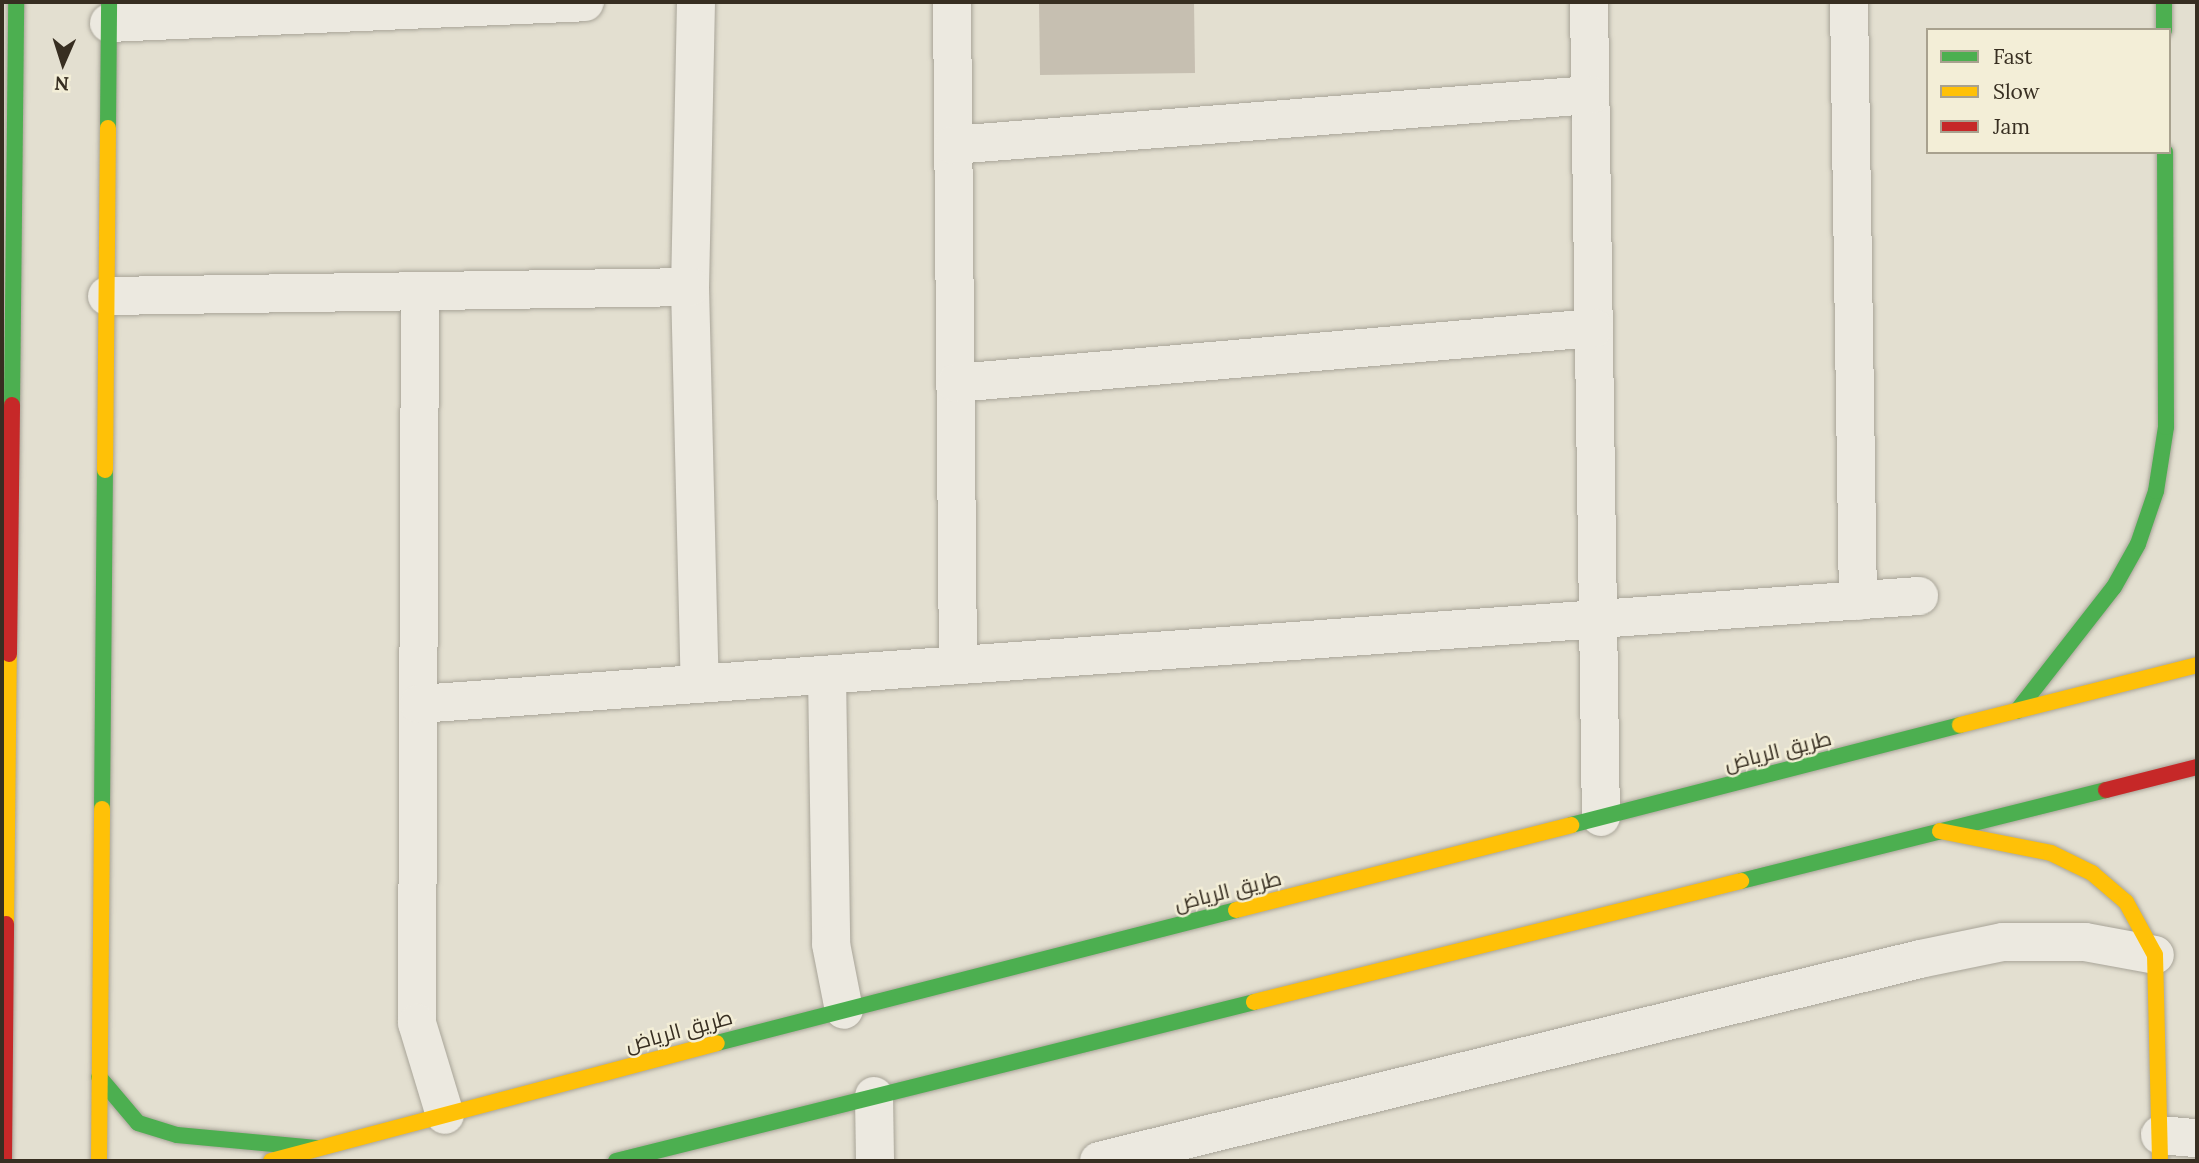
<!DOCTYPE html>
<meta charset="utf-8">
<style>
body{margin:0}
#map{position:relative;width:2199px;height:1163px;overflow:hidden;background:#e3dfd0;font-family:Lora,Cairo,serif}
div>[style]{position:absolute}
.building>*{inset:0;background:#c6bfb1}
.roads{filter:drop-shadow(0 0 2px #a8a498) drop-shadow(0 0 2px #a8a498)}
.street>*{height:38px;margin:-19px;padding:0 19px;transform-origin:19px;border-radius:19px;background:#ece9e0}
.fast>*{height:16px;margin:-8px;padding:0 8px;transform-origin:8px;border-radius:8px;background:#4caf50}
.slow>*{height:16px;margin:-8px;padding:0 8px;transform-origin:8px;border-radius:8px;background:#ffc107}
.jam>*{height:16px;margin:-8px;padding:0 8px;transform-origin:8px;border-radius:8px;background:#c62828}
span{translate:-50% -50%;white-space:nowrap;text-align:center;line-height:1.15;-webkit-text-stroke:5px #f3eed7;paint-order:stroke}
.street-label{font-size:21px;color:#372e21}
.frame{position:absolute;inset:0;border:4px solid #372e21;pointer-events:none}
.legend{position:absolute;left:1926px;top:28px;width:245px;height:126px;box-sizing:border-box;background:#f3eed7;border:2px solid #a8a18e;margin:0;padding:9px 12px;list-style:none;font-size:21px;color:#372e21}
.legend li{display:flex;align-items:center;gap:14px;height:35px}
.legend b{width:35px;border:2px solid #a8a18e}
.north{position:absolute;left:28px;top:28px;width:70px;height:70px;-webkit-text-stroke:5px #f3eed7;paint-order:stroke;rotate:183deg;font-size:19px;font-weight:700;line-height:28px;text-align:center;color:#372e21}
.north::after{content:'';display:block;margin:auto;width:24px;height:32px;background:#372e21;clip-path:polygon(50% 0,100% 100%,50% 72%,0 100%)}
</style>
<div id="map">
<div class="building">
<div style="clip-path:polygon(1039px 2px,1194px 2px,1195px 73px,1040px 75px)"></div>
</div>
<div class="roads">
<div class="street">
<div style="left:696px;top:2px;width:285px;rotate:91.2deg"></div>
<div style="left:690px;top:287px;width:396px;rotate:88.6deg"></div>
<div style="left:952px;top:2px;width:663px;rotate:89.48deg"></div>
<div style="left:1589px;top:2px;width:815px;rotate:89.16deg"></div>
<div style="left:1849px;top:2px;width:599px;rotate:89.14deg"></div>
<div style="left:109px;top:23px;width:476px;rotate:-2.5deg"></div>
<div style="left:953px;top:145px;width:639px;rotate:-4.49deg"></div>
<div style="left:420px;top:292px;width:731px;rotate:90.24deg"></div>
<div style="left:417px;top:1023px;width:96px;rotate:73.1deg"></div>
<div style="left:107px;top:296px;width:583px;rotate:-0.88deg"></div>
<div style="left:956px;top:383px;width:640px;rotate:-4.93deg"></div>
<div style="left:827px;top:675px;width:269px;rotate:89.1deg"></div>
<div style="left:831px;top:944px;width:67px;rotate:78.9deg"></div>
<div style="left:419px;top:704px;width:1504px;rotate:-4.12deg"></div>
<div style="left:874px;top:1096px;width:65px;rotate:89.1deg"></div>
<div style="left:2160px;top:1135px;width:37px;rotate:5deg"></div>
<div style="left:1099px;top:1161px;width:845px;rotate:-13.82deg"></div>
<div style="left:1920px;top:959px;width:85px;rotate:-11.6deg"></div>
<div style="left:2003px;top:942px;width:82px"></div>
<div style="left:2085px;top:942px;width:71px;rotate:10.5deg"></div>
</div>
<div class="fast">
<div style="left:2164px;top:2px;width:28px;rotate:90deg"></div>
<div style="left:108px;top:128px;width:126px;rotate:-89.5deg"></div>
<div style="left:12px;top:405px;width:403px;rotate:-89.4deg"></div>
<div style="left:2017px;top:711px;width:157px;rotate:-52deg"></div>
<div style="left:2114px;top:587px;width:49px;rotate:-60.8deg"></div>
<div style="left:2138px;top:544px;width:56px;rotate:-71.2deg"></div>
<div style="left:2156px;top:491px;width:65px;rotate:-81.1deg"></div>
<div style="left:2166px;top:427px;width:275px;rotate:-90.2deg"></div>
<div style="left:102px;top:809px;width:339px;rotate:-89.5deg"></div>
<div style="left:1571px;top:825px;width:402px;rotate:-14.4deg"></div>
<div style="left:1741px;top:881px;width:376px;rotate:-14deg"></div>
<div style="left:717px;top:1043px;width:536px;rotate:-14.37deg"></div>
<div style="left:99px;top:1077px;width:60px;rotate:49.7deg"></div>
<div style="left:138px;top:1123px;width:41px;rotate:17.1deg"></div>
<div style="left:177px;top:1135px;width:140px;rotate:5.3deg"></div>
<div style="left:616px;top:1161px;width:658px;rotate:-13.99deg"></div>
</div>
<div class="slow">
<div style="left:105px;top:470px;width:342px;rotate:-89.5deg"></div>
<div style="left:1960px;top:725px;width:244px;rotate:-14.2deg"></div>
<div style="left:1940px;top:831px;width:113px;rotate:11.2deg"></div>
<div style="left:2051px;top:853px;width:46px;rotate:26deg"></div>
<div style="left:2092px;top:873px;width:45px;rotate:40.5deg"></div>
<div style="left:2126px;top:902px;width:60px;rotate:61.3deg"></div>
<div style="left:2155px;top:955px;width:206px;rotate:88.6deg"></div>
<div style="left:1236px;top:910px;width:346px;rotate:-14.2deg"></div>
<div style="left:6px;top:924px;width:270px;rotate:-89.4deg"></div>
<div style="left:1254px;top:1002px;width:502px;rotate:-13.95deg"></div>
<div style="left:99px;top:1161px;width:352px;rotate:-89.5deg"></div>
<div style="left:271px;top:1161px;width:461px;rotate:-14.8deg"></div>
</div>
<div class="jam">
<div style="left:9px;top:654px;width:249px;rotate:-89.3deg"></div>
<div style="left:2106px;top:790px;width:94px;rotate:-14.2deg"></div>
<div style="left:4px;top:1161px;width:237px;rotate:-89.5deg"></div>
</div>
</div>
<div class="street-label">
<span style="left:1778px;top:751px;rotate:-14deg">طريق الرياض</span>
<span style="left:1228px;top:891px;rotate:-14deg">طريق الرياض</span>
<span style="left:679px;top:1031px;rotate:-15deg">طريق الرياض</span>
</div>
<div class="frame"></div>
<ul class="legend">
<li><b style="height:9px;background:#4caf50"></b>Fast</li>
<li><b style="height:9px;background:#ffc107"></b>Slow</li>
<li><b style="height:9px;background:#c62828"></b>Jam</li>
</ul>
<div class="north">N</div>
</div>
